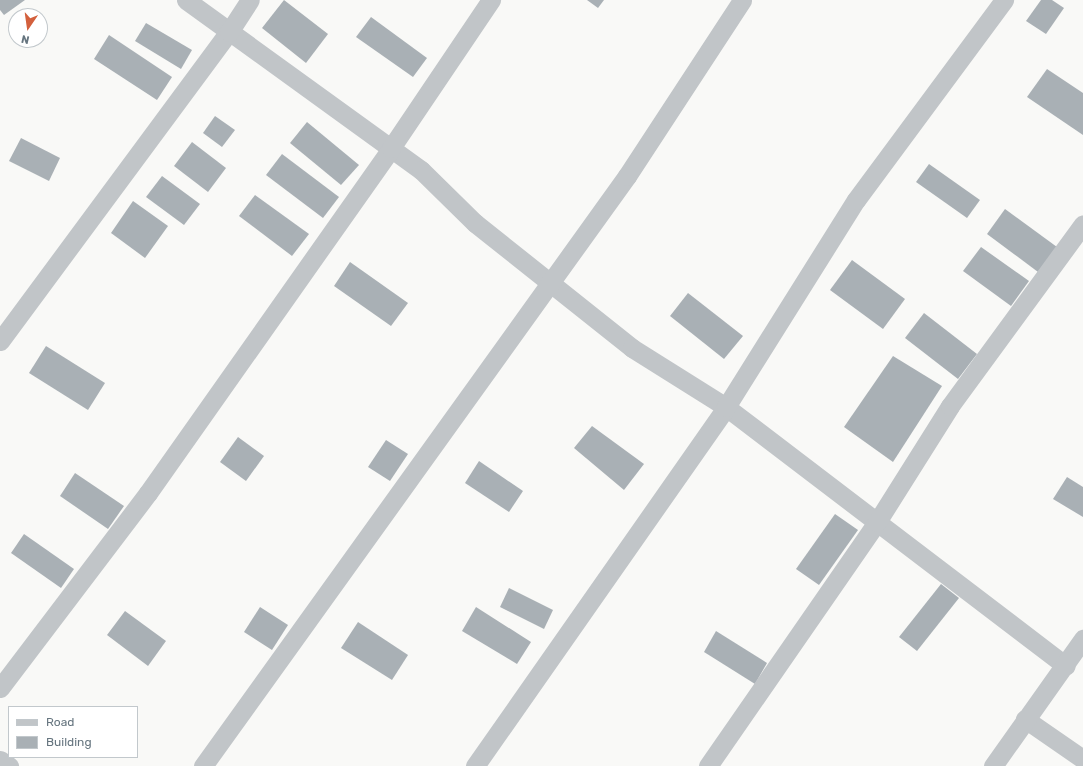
<!DOCTYPE html>
<style>
body{margin:0}
#map{position:relative;width:1083px;height:766px;overflow:hidden;background:#f9f9f7;font-family:Rubik,sans-serif}
div>[style]{position:absolute}
.building>*{inset:0;background:#a9b0b5}
.street>*{height:19px;margin:-9.5px;padding:0 9.5px;transform-origin:9.5px;border-radius:9.5px;background:#c1c5c8}
span{translate:-50% -50%;white-space:nowrap;text-align:center;line-height:1.15;-webkit-text-stroke:4px #fff;paint-order:stroke}
.legend{position:absolute;left:8px;top:706px;width:130px;height:52px;box-sizing:border-box;background:#fff;border:1px solid #c2c8cc;margin:0;padding:5px 7px;list-style:none;font-size:12px;color:#66757f}
.legend li{display:flex;align-items:center;gap:8px;height:20px}
.legend b{width:20px;border:1px solid #c2c8cc}
.north{position:absolute;left:8px;top:8px;width:40px;height:40px;box-sizing:border-box;background:#fff;border:1px solid #c2c8cc;border-radius:50%;rotate:193deg;font-size:11px;font-weight:700;line-height:16px;text-align:center;color:#66757f}
.north::after{content:'';display:block;margin:auto;width:14px;height:18px;background:#d3603d;clip-path:polygon(50% 0,100% 100%,50% 72%,0 100%)}
</style>
<div id="map">
<div class="building">
<div style="clip-path:polygon(0 0,25px 0,4px 15px,0 10px)"></div>
<div style="clip-path:polygon(284px 0,328px 34px,306px 63px,262px 28px)"></div>
<div style="clip-path:polygon(587px 0,604px 0,598px 8px)"></div>
<div style="clip-path:polygon(1041px 0,1052px 0,1064px 8px,1046px 34px,1026px 21px)"></div>
<div style="clip-path:polygon(371px 17px,427px 58px,413px 77px,356px 37px)"></div>
<div style="clip-path:polygon(146px 23px,192px 50px,181px 69px,135px 41px)"></div>
<div style="clip-path:polygon(109px 35px,172px 77px,157px 100px,94px 59px)"></div>
<div style="clip-path:polygon(1047px 69px,1083px 93px,1083px 135px,1027px 97px)"></div>
<div style="clip-path:polygon(215px 116px,235px 130px,222px 147px,203px 133px)"></div>
<div style="clip-path:polygon(307px 122px,359px 165px,341px 185px,290px 143px)"></div>
<div style="clip-path:polygon(21px 138px,60px 158px,49px 181px,9px 161px)"></div>
<div style="clip-path:polygon(192px 142px,226px 168px,208px 192px,174px 166px)"></div>
<div style="clip-path:polygon(282px 154px,339px 197px,323px 218px,266px 175px)"></div>
<div style="clip-path:polygon(929px 164px,980px 200px,967px 218px,916px 182px)"></div>
<div style="clip-path:polygon(162px 176px,200px 204px,184px 225px,146px 197px)"></div>
<div style="clip-path:polygon(255px 195px,309px 234px,292px 256px,239px 216px)"></div>
<div style="clip-path:polygon(133px 201px,168px 226px,145px 258px,111px 233px)"></div>
<div style="clip-path:polygon(1005px 209px,1057px 247px,1038px 272px,987px 234px)"></div>
<div style="clip-path:polygon(981px 247px,1029px 281px,1011px 306px,963px 271px)"></div>
<div style="clip-path:polygon(852px 260px,905px 299px,883px 329px,830px 290px)"></div>
<div style="clip-path:polygon(350px 262px,408px 303px,391px 326px,334px 286px)"></div>
<div style="clip-path:polygon(688px 293px,743px 336px,724px 359px,670px 316px)"></div>
<div style="clip-path:polygon(924px 313px,977px 354px,958px 379px,905px 338px)"></div>
<div style="clip-path:polygon(46px 346px,105px 383px,88px 410px,29px 373px)"></div>
<div style="clip-path:polygon(893px 356px,942px 386px,893px 462px,844px 427px)"></div>
<div style="clip-path:polygon(592px 426px,644px 464px,624px 490px,574px 448px)"></div>
<div style="clip-path:polygon(238px 437px,264px 456px,246px 481px,220px 462px)"></div>
<div style="clip-path:polygon(386px 440px,408px 454px,390px 481px,368px 467px)"></div>
<div style="clip-path:polygon(479px 461px,523px 491px,509px 512px,465px 483px)"></div>
<div style="clip-path:polygon(75px 473px,124px 506px,108px 529px,60px 496px)"></div>
<div style="clip-path:polygon(1067px 477px,1083px 487px,1083px 517px,1053px 499px)"></div>
<div style="clip-path:polygon(835px 514px,858px 530px,819px 585px,796px 569px)"></div>
<div style="clip-path:polygon(24px 534px,74px 569px,61px 588px,11px 553px)"></div>
<div style="clip-path:polygon(941px 584px,959px 598px,917px 651px,899px 637px)"></div>
<div style="clip-path:polygon(509px 588px,553px 610px,544px 629px,500px 607px)"></div>
<div style="clip-path:polygon(260px 607px,288px 625px,272px 650px,244px 632px)"></div>
<div style="clip-path:polygon(476px 607px,531px 642px,517px 664px,462px 631px)"></div>
<div style="clip-path:polygon(125px 611px,166px 641px,148px 666px,107px 635px)"></div>
<div style="clip-path:polygon(358px 622px,408px 655px,392px 680px,341px 648px)"></div>
<div style="clip-path:polygon(716px 631px,767px 663px,755px 684px,704px 652px)"></div>
</div>
<div class="street">
<div style="left:186px;top:0;width:290px;rotate:35.9deg"></div>
<div style="left:421px;top:170px;width:76px;rotate:44.5deg"></div>
<div style="left:475px;top:223px;width:201px;rotate:38.5deg"></div>
<div style="left:632px;top:348px;width:111px;rotate:32.1deg"></div>
<div style="left:726px;top:407px;width:427px;rotate:37.3deg"></div>
<div style="left:0;top:341px;width:385px;rotate:-53.5deg"></div>
<div style="left:229px;top:32px;width:38px;rotate:-57deg"></div>
<div style="left:0;top:688px;width:245px;rotate:-52.8deg"></div>
<div style="left:148px;top:493px;width:422px;rotate:-54.8deg"></div>
<div style="left:391px;top:148px;width:179px;rotate:-56deg"></div>
<div style="left:1025px;top:719px;width:70px;rotate:34.6deg"></div>
<div style="left:0;top:760px;width:11px;rotate:34deg"></div>
<div style="left:203px;top:766px;width:727px;rotate:-54.3deg"></div>
<div style="left:627px;top:176px;width:210px;rotate:-56.8deg"></div>
<div style="left:475px;top:766px;width:438px;rotate:-55deg"></div>
<div style="left:726px;top:407px;width:244px;rotate:-57.9deg"></div>
<div style="left:856px;top:200px;width:249px;rotate:-53.5deg"></div>
<div style="left:708px;top:766px;width:297px;rotate:-55.3deg"></div>
<div style="left:877px;top:522px;width:137px;rotate:-57.8deg"></div>
<div style="left:950px;top:406px;width:225px;rotate:-53.8deg"></div>
<div style="left:993px;top:766px;width:156px;rotate:-54.7deg"></div>
</div>
<ul class="legend">
<li><b style="height:5px;background:#c1c5c8"></b>Road</li>
<li><b style="height:11px;background:#a9b0b5"></b>Building</li>
</ul>
<div class="north">N</div>
</div>
